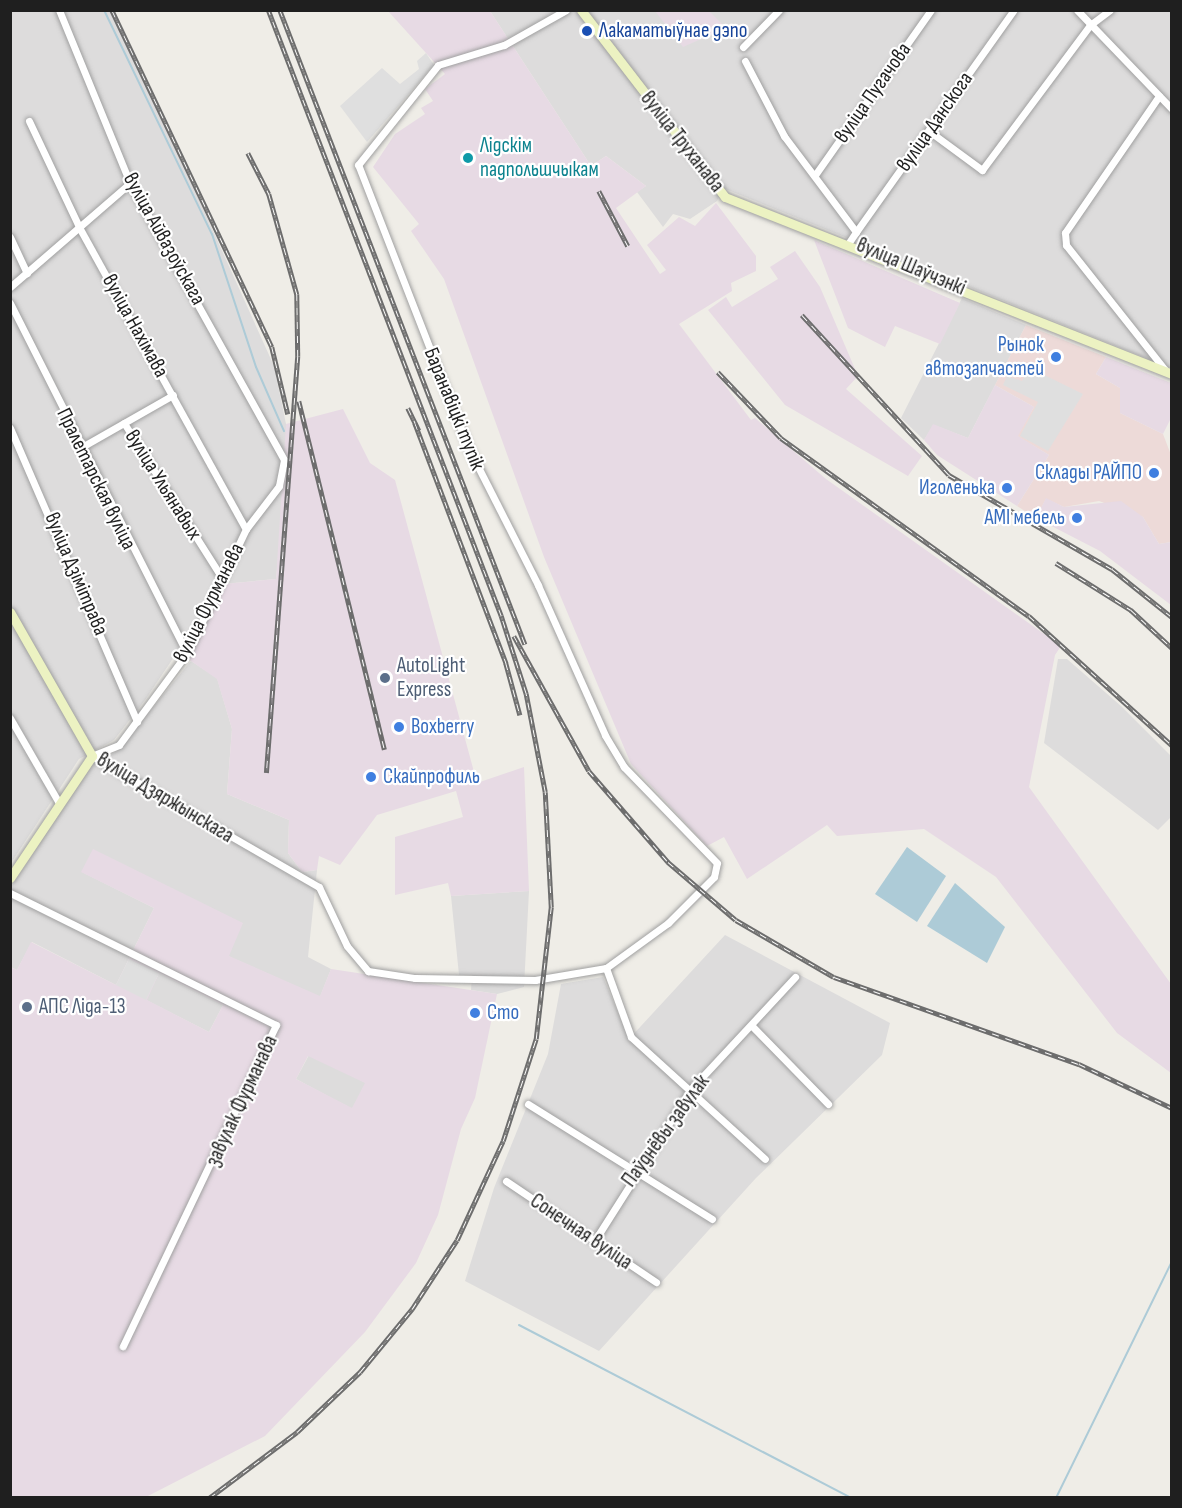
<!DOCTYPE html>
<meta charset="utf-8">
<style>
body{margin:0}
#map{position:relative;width:1182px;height:1508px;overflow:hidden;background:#efede7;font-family:"Sofia Sans Condensed",sans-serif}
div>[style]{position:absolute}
.residential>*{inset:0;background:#dddcdc}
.commercial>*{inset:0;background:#eddad8}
.industrial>*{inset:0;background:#e7dae4}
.parking>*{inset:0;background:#dfdfdf}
.water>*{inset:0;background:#adcbd7}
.stream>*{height:2px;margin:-1px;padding:0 1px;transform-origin:1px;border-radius:1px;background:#adcbd7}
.roads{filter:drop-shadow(0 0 2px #a0a0a0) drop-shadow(0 0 2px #a0a0a0)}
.street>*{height:7px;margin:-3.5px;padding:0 3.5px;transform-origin:3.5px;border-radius:3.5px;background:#fff}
.secondary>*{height:9px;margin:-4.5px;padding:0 4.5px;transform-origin:4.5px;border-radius:4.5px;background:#ecf2c2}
.rail>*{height:4.5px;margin-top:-2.25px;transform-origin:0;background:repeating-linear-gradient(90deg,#fff 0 7px,#6d6d6d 0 14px);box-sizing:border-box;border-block:2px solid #6d6d6d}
.dots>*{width:16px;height:16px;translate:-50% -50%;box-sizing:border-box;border:3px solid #fff;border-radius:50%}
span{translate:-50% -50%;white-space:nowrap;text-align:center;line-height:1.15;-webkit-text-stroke:4.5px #fff;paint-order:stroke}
.transit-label{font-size:21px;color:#164399}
.left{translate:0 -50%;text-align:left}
.street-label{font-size:21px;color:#1f1f1f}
.culture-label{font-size:21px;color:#0d838f}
.shop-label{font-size:21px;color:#366cbe}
.right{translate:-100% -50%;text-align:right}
.service-label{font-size:21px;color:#4e5e75}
.frame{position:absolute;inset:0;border:12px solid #1f1f1f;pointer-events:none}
</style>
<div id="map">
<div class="residential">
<div style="clip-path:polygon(11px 11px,114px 11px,274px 366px,286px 424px,287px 473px,276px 579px,223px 584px,145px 700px,114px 740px,79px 759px,11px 863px)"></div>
<div style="clip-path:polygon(490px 11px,1171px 11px,1171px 368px,723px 188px,717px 201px,690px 219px,673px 214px,663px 227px,637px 192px,646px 186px,606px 156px,591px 166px)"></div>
<div style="clip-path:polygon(962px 298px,1026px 325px,968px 438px,934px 425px,924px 440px,901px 418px)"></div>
<div style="clip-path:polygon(1058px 659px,1067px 659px,1121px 706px,1171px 756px,1171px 817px,1158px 830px,1044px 743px)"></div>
<div style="clip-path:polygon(191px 661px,217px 678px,232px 729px,227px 794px,289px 820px,288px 853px,302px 872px,317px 870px,308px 957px,331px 969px,320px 997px,228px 956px,242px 923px,82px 872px,154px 908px,116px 985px,32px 942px,17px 970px,11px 967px,11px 887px,91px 765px,117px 751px)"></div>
<div style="clip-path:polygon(529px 891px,524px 987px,497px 994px,471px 990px,472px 975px,459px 975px,451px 896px)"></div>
<div style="clip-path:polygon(725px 935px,890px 1023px,882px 1055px,756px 1178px,599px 1351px,465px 1281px,494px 1188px,548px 1054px,561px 984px,603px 977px,629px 1039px)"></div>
<div style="clip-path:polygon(159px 973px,223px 1005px,209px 1032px,146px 1000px)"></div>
<div style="clip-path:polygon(309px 1055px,366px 1083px,352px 1109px,296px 1079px)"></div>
</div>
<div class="commercial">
<div style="clip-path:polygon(1026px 325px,1106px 357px,1096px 374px,1120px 388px,1120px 413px,1163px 434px,1171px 455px,1171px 542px,1159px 544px,1143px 517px,1099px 501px,1064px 507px,1046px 499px,1036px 518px,1017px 506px,1049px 455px,1017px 436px,1034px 407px,995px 385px)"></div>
</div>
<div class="industrial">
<div style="clip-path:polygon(388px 11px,490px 11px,591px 166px,606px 156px,646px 186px,616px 208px,660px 274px,666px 270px,647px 245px,679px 217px,695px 226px,716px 203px,756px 256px,756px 271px,731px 283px,732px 291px,679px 324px,751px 420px,755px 418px,826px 479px,1061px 646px,1055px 655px,1029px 787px,1171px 984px,1171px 1073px,1117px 1033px,996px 877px,924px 829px,837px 836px,827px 825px,747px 879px,724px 837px,707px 846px,631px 764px,544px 557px,444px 279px,411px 231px,419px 224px,373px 167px,395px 134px,425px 114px,421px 108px,433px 101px,425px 89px,445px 74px)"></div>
<div style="clip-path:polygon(655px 11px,709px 11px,726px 28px,683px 47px)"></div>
<div style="clip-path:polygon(814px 240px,960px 303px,940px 344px,895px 326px,885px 347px,848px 328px)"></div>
<div style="clip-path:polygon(795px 251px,820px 287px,858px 376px,846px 389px,922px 456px,908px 476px,785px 405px,708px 310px,726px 297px,732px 307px,778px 279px,770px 267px)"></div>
<div style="clip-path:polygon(1106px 357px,1171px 383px,1171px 418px,1163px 434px,1120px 413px,1120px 388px,1096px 374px)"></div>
<div style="clip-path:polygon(995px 385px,1034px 407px,1018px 436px,1049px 455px,1017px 506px,937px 455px,924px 440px,933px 424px,968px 438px)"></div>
<div style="clip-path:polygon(343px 409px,370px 463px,395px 480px,477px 783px,524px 767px,529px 891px,451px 896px,448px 883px,395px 895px,395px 837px,463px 817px,456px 791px,377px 815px,340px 865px,319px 856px,317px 870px,302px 872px,288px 853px,289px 820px,227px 794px,232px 729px,217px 679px,178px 652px,223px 584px,276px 579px,286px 424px)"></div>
<div style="clip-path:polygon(1046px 498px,1064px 507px,1121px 501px,1143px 517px,1159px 544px,1171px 542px,1171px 605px,1100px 551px,1036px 518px)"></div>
<div style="clip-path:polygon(evenodd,93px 849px,243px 923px,229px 956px,320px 996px,331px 969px,497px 994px,475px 1098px,461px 1129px,438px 1215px,416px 1263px,365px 1332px,265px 1436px,146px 1497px,11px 1497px,10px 967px,17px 970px,31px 942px,116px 985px,154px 908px,81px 872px,93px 849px,159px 973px,223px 1005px,209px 1032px,147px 1000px,159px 973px,93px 849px,308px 1056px,365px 1083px,352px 1108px,296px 1079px,308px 1056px)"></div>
</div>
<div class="parking">
<div style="clip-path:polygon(426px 53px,434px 65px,367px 142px,340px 106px,382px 68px,400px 84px,419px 69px,417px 61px)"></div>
<div style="clip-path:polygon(1030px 368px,1083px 394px,1048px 451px,1020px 436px,1038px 402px,1003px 385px,1007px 376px,1022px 381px)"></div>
<div style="clip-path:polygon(129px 959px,159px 973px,146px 1000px,116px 985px)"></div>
</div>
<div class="water">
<div style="clip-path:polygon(907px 847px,946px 876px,917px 922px,875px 894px)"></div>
<div style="clip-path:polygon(955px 883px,1005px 927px,987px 963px,927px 926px)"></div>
</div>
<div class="stream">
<div style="left:104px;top:10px;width:249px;rotate:64.3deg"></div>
<div style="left:212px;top:234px;width:140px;rotate:71.7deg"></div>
<div style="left:256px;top:367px;width:70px;rotate:66.4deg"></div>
<div style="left:519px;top:1325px;width:375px;rotate:27.5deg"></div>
<div style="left:1056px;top:1498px;width:264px;rotate:-63.9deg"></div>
</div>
<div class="roads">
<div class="street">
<div style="left:59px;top:10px;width:187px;rotate:67.7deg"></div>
<div style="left:130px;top:183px;width:317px;rotate:60.9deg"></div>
<div style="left:284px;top:460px;width:26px;rotate:101deg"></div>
<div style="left:279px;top:486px;width:54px;rotate:127.5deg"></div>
<div style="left:246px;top:529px;width:137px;rotate:115.4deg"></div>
<div style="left:187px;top:653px;width:114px;rotate:126.5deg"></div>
<div style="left:119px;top:745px;width:29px;rotate:158deg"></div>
<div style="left:1077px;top:10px;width:137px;rotate:46.2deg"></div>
<div style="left:743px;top:47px;width:52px;rotate:-45.8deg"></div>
<div style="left:745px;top:61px;width:85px;rotate:62.5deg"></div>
<div style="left:784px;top:136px;width:120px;rotate:53.1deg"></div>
<div style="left:856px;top:232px;width:14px;rotate:124deg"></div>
<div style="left:1159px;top:96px;width:166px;rotate:124.5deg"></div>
<div style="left:1065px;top:233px;width:12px;rotate:85deg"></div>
<div style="left:1066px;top:245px;width:161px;rotate:51.6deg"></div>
<div style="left:29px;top:121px;width:117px;rotate:64.7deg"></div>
<div style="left:79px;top:227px;width:345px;rotate:61.1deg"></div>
<div style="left:929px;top:131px;width:66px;rotate:36.3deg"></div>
<div style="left:982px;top:170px;width:181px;rotate:-53.3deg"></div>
<div style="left:1090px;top:25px;width:25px;rotate:-37deg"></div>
<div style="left:815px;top:175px;width:202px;rotate:-54.9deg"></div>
<div style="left:856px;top:232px;width:272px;rotate:-54.6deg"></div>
<div style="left:10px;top:237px;width:40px;rotate:65deg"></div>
<div style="left:10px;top:287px;width:159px;rotate:-40.9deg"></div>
<div style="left:10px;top:303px;width:392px;rotate:63.2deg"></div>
<div style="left:124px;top:423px;width:183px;rotate:57.7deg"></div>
<div style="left:10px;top:428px;width:320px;rotate:66.6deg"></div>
<div style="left:80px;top:448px;width:107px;rotate:-29.7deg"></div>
<div style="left:10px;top:718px;width:98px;rotate:60deg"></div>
<div style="left:92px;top:756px;width:262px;rotate:30deg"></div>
<div style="left:319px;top:887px;width:65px;rotate:64.6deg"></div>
<div style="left:347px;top:946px;width:33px;rotate:50deg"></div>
<div style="left:368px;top:971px;width:48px;rotate:8.5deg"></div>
<div style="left:415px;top:978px;width:120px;rotate:1deg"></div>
<div style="left:535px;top:980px;width:72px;rotate:-9.6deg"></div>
<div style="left:606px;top:968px;width:77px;rotate:-36deg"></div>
<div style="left:668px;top:923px;width:65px;rotate:-45deg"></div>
<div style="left:714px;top:877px;width:14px;rotate:-78deg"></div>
<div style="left:717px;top:863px;width:134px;rotate:-134.1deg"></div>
<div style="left:624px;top:767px;width:37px;rotate:-121deg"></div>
<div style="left:605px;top:735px;width:164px;rotate:-114.1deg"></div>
<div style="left:538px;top:585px;width:153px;rotate:-116.9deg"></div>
<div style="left:469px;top:449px;width:305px;rotate:-111.3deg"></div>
<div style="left:358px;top:165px;width:128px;rotate:-51.3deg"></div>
<div style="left:438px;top:65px;width:69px;rotate:-16.9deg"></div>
<div style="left:504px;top:45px;width:71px;rotate:-29.4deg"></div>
<div style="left:10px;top:893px;width:297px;rotate:26.4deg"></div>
<div style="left:276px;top:1025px;width:356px;rotate:115.5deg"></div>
<div style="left:606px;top:968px;width:73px;rotate:70.1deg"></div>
<div style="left:631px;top:1037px;width:181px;rotate:42.3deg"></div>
<div style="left:752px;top:1026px;width:109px;rotate:45.7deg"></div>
<div style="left:528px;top:1104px;width:217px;rotate:32deg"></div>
<div style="left:506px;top:1181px;width:181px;rotate:34deg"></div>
<div style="left:595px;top:1240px;width:179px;rotate:-57.6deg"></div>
<div style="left:691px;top:1089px;width:153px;rotate:-47.1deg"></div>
</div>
<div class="secondary">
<div style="left:581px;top:10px;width:236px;rotate:52.4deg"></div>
<div style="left:725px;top:197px;width:481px;rotate:21.6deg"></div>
<div style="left:10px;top:612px;width:166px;rotate:60.3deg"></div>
<div style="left:92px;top:756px;width:147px;rotate:123.9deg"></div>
</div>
</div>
<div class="rail">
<div style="left:112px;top:10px;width:373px;rotate:64.6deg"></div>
<div style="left:272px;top:347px;width:69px;rotate:76.6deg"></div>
<div style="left:280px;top:10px;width:680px;rotate:68.87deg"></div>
<div style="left:248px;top:153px;width:46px;rotate:62.9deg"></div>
<div style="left:269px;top:194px;width:104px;rotate:74.4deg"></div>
<div style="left:297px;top:294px;width:62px;rotate:89.1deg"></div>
<div style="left:298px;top:356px;width:418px;rotate:94.3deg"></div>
<div style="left:599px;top:191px;width:62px;rotate:62.2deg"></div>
<div style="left:802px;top:315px;width:217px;rotate:47.4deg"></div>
<div style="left:949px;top:475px;width:188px;rotate:30deg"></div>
<div style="left:1112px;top:569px;width:77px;rotate:38.7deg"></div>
<div style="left:718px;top:372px;width:91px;rotate:46.3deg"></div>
<div style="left:781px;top:438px;width:305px;rotate:35.7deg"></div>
<div style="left:1029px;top:616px;width:193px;rotate:42.1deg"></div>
<div style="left:299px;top:401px;width:359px;rotate:76.2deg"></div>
<div style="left:408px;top:408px;width:25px;rotate:64deg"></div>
<div style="left:415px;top:423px;width:257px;rotate:69.2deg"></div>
<div style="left:506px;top:663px;width:54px;rotate:74.9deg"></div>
<div style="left:1056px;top:563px;width:89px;rotate:32.1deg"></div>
<div style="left:1131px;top:610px;width:56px;rotate:42.8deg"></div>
<div style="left:514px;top:636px;width:154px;rotate:60.9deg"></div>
<div style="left:589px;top:771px;width:121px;rotate:49deg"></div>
<div style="left:668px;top:862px;width:89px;rotate:40.5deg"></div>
<div style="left:736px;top:920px;width:113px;rotate:30.2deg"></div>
<div style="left:834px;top:977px;width:260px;rotate:19.6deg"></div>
<div style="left:1079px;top:1064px;width:103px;rotate:25.3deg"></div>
<div style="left:209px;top:1498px;width:110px;rotate:-36.9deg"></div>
<div style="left:297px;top:1432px;width:87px;rotate:-43.6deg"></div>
<div style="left:360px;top:1372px;width:82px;rotate:-50.5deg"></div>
<div style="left:412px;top:1309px;width:82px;rotate:-56.9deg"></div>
<div style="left:457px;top:1240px;width:109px;rotate:-65.1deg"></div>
<div style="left:503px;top:1141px;width:107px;rotate:-72.1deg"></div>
<div style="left:536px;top:1039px;width:133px;rotate:-83.5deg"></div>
<div style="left:551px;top:907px;width:115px;rotate:-93deg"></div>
<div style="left:545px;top:792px;width:100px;rotate:-101deg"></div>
<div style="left:526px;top:694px;width:82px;rotate:-107.8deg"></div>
<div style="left:501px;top:616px;width:649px;rotate:-111.03deg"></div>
</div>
<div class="dots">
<div style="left:587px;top:31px;background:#1a4fb4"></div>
<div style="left:468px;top:158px;background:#0f9aa8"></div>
<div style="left:1056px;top:357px;background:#3f7fe0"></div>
<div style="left:1154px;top:473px;background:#3f7fe0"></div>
<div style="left:1007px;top:488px;background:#3f7fe0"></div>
<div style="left:1077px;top:518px;background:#3f7fe0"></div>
<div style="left:385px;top:678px;background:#5c6f8a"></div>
<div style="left:399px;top:727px;background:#3f7fe0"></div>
<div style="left:371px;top:777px;background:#3f7fe0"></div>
<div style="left:27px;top:1007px;background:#5c6f8a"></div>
<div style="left:475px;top:1013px;background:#3f7fe0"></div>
</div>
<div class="transit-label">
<span class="left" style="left:599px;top:31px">Лакаматыўнае дэпо</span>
</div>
<div class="street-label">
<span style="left:873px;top:93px;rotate:-55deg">вуліца Пугачова</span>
<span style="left:935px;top:122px;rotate:-55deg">вуліца Данскога</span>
<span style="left:682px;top:142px;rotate:52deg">вуліца Труханава</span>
<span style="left:164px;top:239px;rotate:61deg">вуліца Айвазоўскага</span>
<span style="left:911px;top:267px;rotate:23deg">вуліца Шаўчэнкі</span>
<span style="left:135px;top:326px;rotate:61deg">вуліца Нахімава</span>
<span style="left:454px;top:409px;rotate:68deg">Баранавіцкі тупік</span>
<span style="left:96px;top:479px;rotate:64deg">Пралетарская вуліца</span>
<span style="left:163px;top:485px;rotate:58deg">вуліца Ульянавых</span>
<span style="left:76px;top:574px;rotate:67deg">вуліца Дзімітрава</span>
<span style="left:209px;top:603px;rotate:-63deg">вуліца Фурманава</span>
<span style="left:165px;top:798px;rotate:31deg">вуліца Дзяржынскага</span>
<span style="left:242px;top:1101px;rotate:-65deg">завулак Фурманава</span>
<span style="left:666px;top:1131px;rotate:-54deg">Паўднёвы завулак</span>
<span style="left:581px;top:1232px;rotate:34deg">Сонечная вуліца</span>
</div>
<div class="culture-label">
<span class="left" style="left:480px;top:158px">Лідскім<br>падпольшчыкам</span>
</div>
<div class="shop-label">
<span class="right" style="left:1044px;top:357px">Рынок<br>автозапчастей</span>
<span class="right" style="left:1142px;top:473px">Склады РАЙПО</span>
<span class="right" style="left:995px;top:488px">Иголенька</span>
<span class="right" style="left:1065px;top:518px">AMI мебель</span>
<span class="left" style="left:411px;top:727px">Boxberry</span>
<span class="left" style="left:383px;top:777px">Скайпрофиль</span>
<span class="left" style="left:487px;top:1013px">Сто</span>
</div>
<div class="service-label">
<span class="left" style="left:397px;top:678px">AutoLight<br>Express</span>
<span class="left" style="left:39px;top:1007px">АПС Ліда-13</span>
</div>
<div class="frame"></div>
</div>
